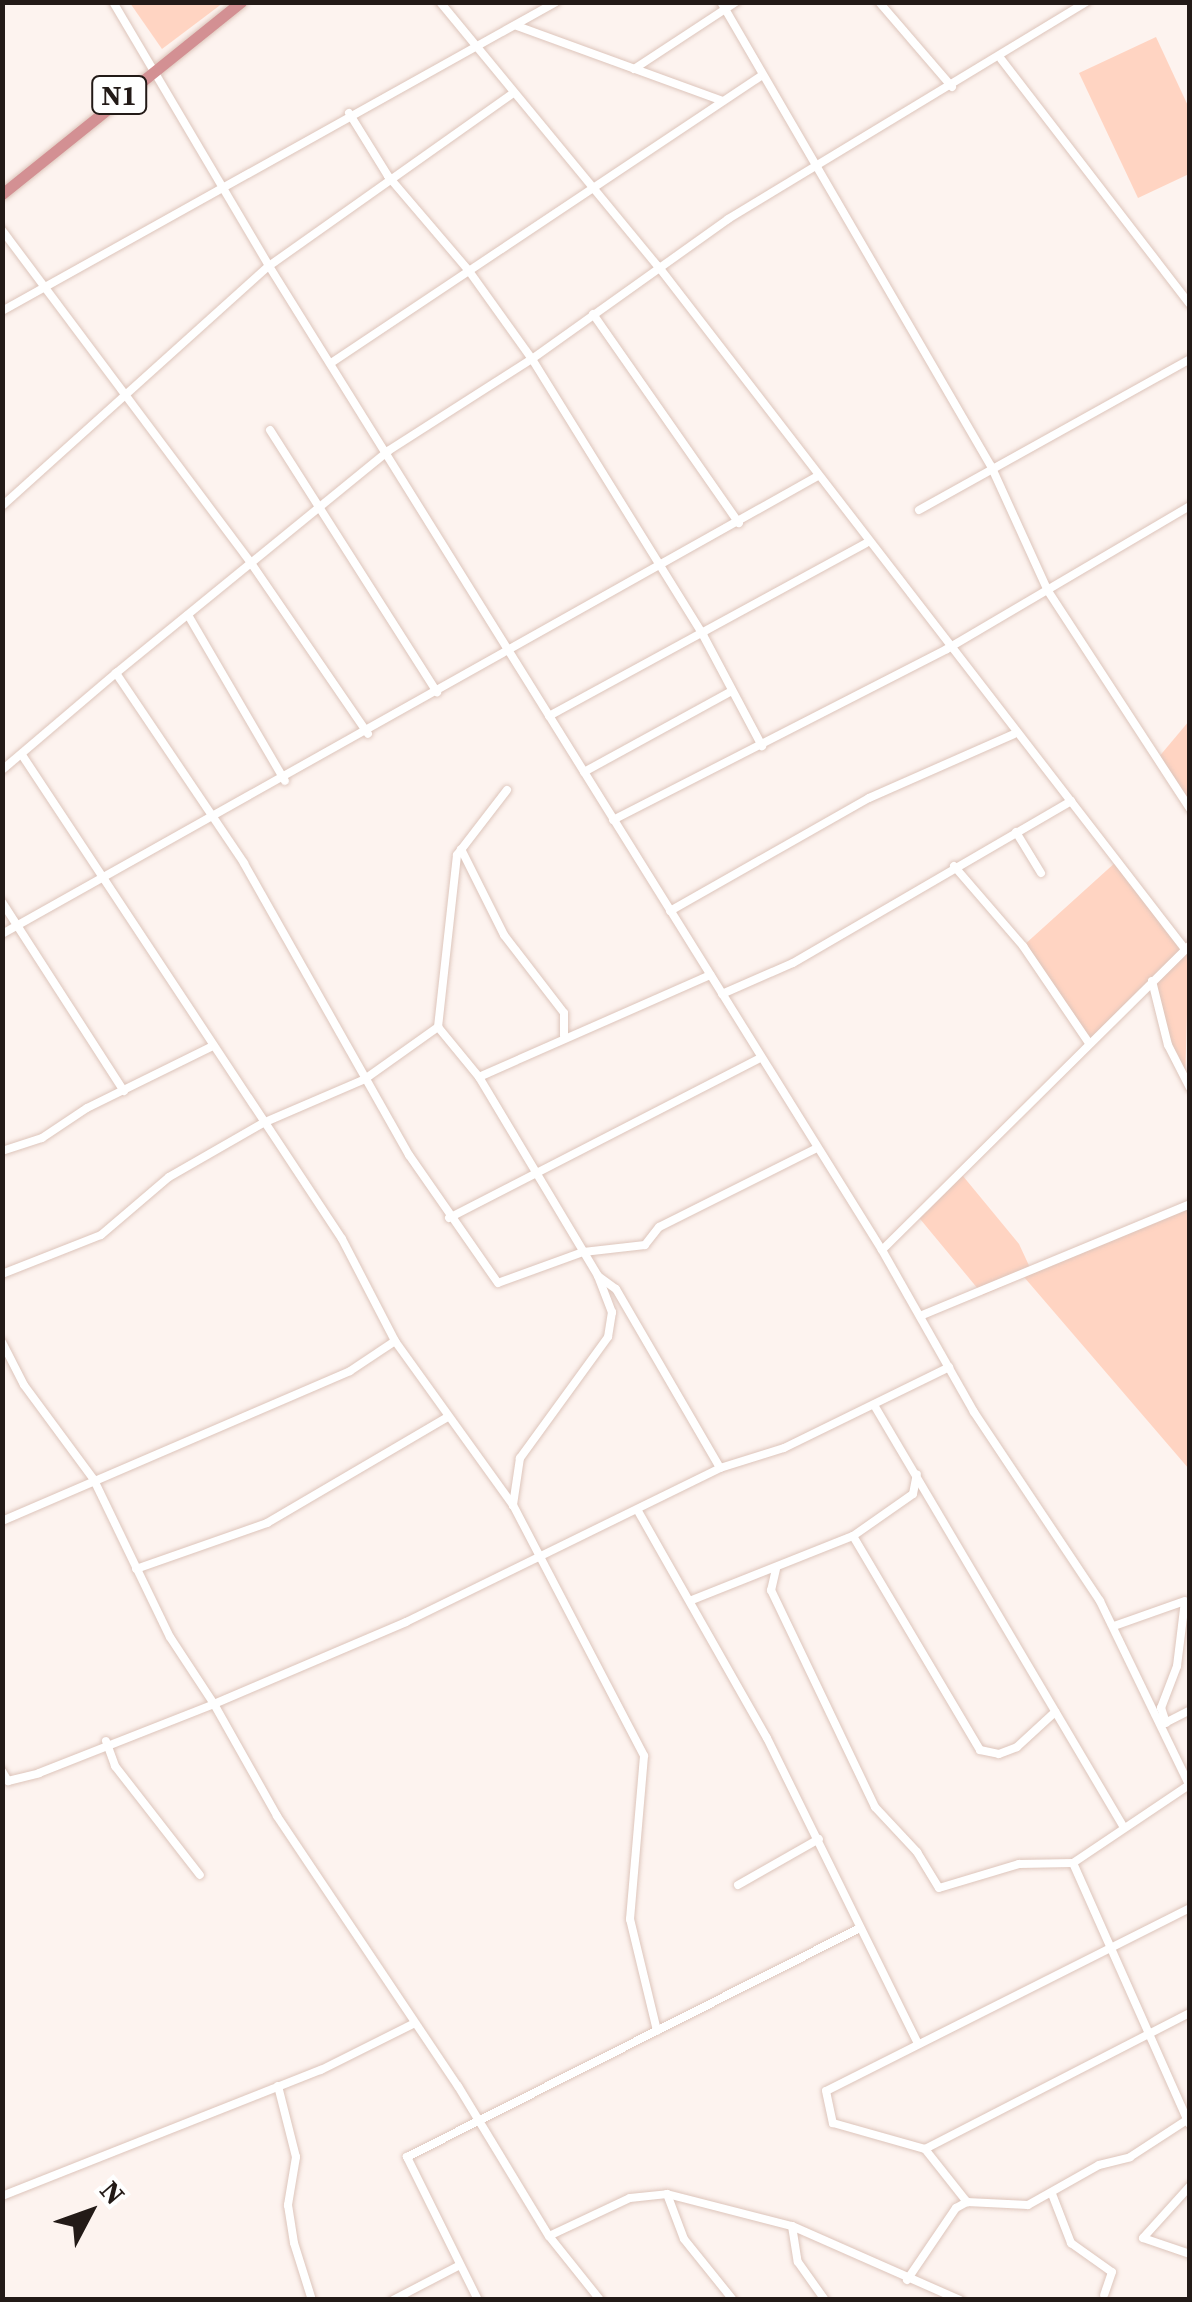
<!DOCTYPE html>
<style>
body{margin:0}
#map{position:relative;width:1192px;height:2302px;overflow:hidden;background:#fdf3ef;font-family:"Source Serif 4",serif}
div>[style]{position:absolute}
.green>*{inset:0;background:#ffd4c2}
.roads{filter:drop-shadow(0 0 2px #ddc5bb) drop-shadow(0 0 2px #ddc5bb)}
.minor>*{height:8px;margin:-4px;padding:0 4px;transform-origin:4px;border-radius:4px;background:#fff}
.trunk>*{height:11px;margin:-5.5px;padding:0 5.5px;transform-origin:5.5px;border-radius:5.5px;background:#d39093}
span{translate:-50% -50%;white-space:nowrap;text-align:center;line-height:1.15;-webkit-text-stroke:9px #fff;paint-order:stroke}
.shield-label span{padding:2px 8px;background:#fff;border:2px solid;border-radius:8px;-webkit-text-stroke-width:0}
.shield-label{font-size:28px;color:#231a17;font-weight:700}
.frame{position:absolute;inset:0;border:5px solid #231a17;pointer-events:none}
.north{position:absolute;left:40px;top:2162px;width:100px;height:100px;-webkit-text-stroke:8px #fff;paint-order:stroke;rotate:49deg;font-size:28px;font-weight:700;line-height:40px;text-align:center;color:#231a17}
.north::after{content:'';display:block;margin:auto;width:35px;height:45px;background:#231a17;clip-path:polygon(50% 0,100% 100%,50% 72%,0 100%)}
</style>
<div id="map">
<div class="green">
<div style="clip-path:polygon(130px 3px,223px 3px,162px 49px)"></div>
<div style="clip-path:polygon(1156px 37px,1189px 108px,1189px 174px,1138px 198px,1079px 73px)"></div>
<div style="clip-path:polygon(1189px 721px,1189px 809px,1158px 758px)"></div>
<div style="clip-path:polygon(1117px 861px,1185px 949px,1189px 945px,1185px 1083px,1152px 982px,1089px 1043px,1023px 946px)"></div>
<div style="clip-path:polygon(958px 1170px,1019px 1244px,1032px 1272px,1189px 1207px,1189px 1469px,1024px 1277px,983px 1295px,916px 1214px)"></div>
</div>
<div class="roads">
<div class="minor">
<div style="left:113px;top:2px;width:307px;rotate:59.4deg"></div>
<div style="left:269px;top:266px;width:1159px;rotate:58.08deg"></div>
<div style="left:882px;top:1250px;width:186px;rotate:60.4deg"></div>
<div style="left:974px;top:1412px;width:227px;rotate:56.3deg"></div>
<div style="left:1100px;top:1601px;width:206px;rotate:64.1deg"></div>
<div style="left:440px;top:2px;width:342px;rotate:50.5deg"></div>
<div style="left:658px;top:266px;width:863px;rotate:52.35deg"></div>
<div style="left:721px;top:2px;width:537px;rotate:59.81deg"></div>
<div style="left:991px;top:466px;width:137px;rotate:65.5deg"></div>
<div style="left:1048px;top:591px;width:260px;rotate:56.9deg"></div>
<div style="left:879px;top:2px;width:112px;rotate:49.3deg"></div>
<div style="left:517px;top:26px;width:219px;rotate:20deg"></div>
<div style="left:1001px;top:59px;width:309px;rotate:52.4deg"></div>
<div style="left:634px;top:69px;width:122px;rotate:-33.3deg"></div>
<div style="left:349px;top:113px;width:74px;rotate:58.2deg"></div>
<div style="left:388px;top:176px;width:125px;rotate:49.5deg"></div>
<div style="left:469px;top:271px;width:108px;rotate:54.4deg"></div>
<div style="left:532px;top:359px;width:325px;rotate:58.2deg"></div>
<div style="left:703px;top:635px;width:126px;rotate:62deg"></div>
<div style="left:2px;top:230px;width:416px;rotate:53.2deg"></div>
<div style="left:251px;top:563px;width:207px;rotate:55.6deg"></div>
<div style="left:2px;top:311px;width:634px;rotate:-29.15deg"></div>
<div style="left:593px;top:314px;width:255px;rotate:55.1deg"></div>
<div style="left:331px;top:363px;width:517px;rotate:-33.72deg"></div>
<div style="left:270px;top:430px;width:311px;rotate:57.5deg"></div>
<div style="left:2px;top:506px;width:359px;rotate:-42deg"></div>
<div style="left:269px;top:266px;width:298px;rotate:-35.3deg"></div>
<div style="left:919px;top:510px;width:310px;rotate:-29.1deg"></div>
<div style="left:188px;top:615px;width:192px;rotate:59.7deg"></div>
<div style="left:549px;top:716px;width:361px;rotate:-28.6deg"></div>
<div style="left:22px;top:755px;width:580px;rotate:56.53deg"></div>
<div style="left:342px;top:1239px;width:115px;rotate:62.5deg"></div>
<div style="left:395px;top:1341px;width:202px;rotate:54.3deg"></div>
<div style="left:2px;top:770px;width:150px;rotate:-40.4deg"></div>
<div style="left:584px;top:772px;width:169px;rotate:-28.7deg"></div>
<div style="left:507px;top:790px;width:82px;rotate:127.6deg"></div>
<div style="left:457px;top:855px;width:173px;rotate:96.3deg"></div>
<div style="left:438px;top:1027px;width:65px;rotate:50.6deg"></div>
<div style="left:479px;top:1077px;width:232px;rotate:59.1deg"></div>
<div style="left:598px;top:1276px;width:22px;rotate:36deg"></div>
<div style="left:616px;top:1289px;width:207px;rotate:59.8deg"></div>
<div style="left:613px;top:820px;width:375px;rotate:-27.1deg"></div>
<div style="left:947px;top:649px;width:282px;rotate:-30.5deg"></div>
<div style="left:1016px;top:832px;width:48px;rotate:58.6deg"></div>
<div style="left:461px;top:849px;width:96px;rotate:63.4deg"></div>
<div style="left:504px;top:935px;width:98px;rotate:52.4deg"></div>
<div style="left:564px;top:1013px;width:23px;rotate:90deg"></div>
<div style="left:954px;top:866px;width:106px;rotate:49.2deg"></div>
<div style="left:1023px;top:946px;width:117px;rotate:55.8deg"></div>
<div style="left:2px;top:902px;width:225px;rotate:57.2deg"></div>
<div style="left:670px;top:911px;width:229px;rotate:-29.6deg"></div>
<div style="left:869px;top:798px;width:158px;rotate:-23.8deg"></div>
<div style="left:2px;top:934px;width:934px;rotate:-29.31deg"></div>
<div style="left:1152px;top:981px;width:66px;rotate:76deg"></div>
<div style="left:1168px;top:1045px;width:48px;rotate:62.9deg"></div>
<div style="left:722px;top:994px;width:77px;rotate:-23.6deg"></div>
<div style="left:793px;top:963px;width:322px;rotate:-30.2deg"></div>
<div style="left:479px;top:1077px;width:253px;rotate:-23.8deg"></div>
<div style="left:815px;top:1149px;width:174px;rotate:153.4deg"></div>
<div style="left:659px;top:1227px;width:23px;rotate:128deg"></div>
<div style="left:645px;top:1245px;width:62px;rotate:173.6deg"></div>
<div style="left:583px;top:1252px;width:90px;rotate:160deg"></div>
<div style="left:498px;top:1283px;width:156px;rotate:-124.8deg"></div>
<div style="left:409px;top:1155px;width:335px;rotate:-119.5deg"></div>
<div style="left:244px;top:863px;width:229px;rotate:-124deg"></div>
<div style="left:116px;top:673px;width:351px;rotate:-39.2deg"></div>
<div style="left:388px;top:451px;width:171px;rotate:-32.6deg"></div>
<div style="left:532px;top:359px;width:241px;rotate:-35.5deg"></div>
<div style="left:728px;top:219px;width:419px;rotate:-31.2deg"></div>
<div style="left:2px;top:1151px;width:42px;rotate:-18deg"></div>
<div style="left:42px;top:1138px;width:54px;rotate:-33.7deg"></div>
<div style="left:87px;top:1108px;width:140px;rotate:-26.2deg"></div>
<div style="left:449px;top:1218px;width:350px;rotate:-27.2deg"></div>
<div style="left:882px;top:1250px;width:433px;rotate:-44.7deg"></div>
<div style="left:2px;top:1274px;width:106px;rotate:-21.5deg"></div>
<div style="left:101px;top:1235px;width:89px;rotate:-40.5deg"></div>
<div style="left:169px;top:1177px;width:108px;rotate:-29.9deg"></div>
<div style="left:263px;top:1123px;width:111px;rotate:-23.3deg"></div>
<div style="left:365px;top:1079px;width:90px;rotate:-35.5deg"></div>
<div style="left:598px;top:1276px;width:39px;rotate:69deg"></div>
<div style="left:612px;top:1312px;width:25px;rotate:99deg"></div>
<div style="left:608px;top:1337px;width:150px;rotate:126deg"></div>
<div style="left:520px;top:1458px;width:48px;rotate:98.5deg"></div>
<div style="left:513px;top:1505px;width:283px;rotate:62.4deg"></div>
<div style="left:644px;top:1756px;width:164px;rotate:94.9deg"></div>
<div style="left:630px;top:1919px;width:115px;rotate:76.4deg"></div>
<div style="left:920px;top:1316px;width:292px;rotate:-22.5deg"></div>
<div style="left:2px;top:1342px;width:48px;rotate:62.9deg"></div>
<div style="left:24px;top:1385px;width:118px;rotate:53.6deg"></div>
<div style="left:94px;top:1480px;width:174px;rotate:64.2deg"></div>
<div style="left:170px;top:1637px;width:80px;rotate:56.7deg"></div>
<div style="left:214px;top:1704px;width:209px;rotate:-23.1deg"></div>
<div style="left:406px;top:1622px;width:350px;rotate:-26.1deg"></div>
<div style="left:720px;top:1468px;width:67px;rotate:-17.4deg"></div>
<div style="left:784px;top:1448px;width:184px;rotate:-26.1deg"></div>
<div style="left:874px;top:1405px;width:491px;rotate:59.4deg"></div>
<div style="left:638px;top:1511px;width:261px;rotate:60.4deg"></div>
<div style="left:767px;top:1738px;width:339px;rotate:63.7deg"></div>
<div style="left:2px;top:1521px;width:379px;rotate:-23.3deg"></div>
<div style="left:350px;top:1371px;width:54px;rotate:-33.7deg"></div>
<div style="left:853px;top:1536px;width:249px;rotate:59.3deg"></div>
<div style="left:980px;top:1750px;width:19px;rotate:12deg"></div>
<div style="left:999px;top:1754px;width:19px;rotate:-21deg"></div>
<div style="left:1017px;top:1747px;width:52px;rotate:-42.6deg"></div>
<div style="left:136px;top:1569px;width:139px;rotate:-19.3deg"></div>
<div style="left:267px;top:1523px;width:210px;rotate:-30.4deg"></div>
<div style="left:776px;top:1569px;width:22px;rotate:103deg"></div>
<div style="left:771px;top:1590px;width:241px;rotate:64.4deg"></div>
<div style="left:875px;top:1807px;width:62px;rotate:47deg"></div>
<div style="left:917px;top:1852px;width:42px;rotate:58.6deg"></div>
<div style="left:939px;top:1888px;width:84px;rotate:-16.7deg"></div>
<div style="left:1019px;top:1864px;width:54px;rotate:-1.1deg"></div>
<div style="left:1073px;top:1863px;width:140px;rotate:-33.9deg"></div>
<div style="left:692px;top:1600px;width:173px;rotate:-21.7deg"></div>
<div style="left:853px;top:1536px;width:73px;rotate:-35deg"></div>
<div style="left:913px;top:1494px;width:20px;rotate:-79deg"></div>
<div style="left:1114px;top:1626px;width:75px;rotate:-19.4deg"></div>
<div style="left:1165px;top:1723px;width:28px;rotate:-27deg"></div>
<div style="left:1166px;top:1723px;width:16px;rotate:-108deg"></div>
<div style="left:1161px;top:1708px;width:45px;rotate:-69.1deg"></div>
<div style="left:1177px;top:1666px;width:65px;rotate:-83deg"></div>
<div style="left:106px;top:1741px;width:27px;rotate:70deg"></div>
<div style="left:115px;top:1766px;width:138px;rotate:52.1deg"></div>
<div style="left:2px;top:1771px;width:12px;rotate:59deg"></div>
<div style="left:8px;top:1781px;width:32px;rotate:-14deg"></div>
<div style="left:39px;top:1773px;width:188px;rotate:-21.5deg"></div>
<div style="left:214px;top:1704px;width:129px;rotate:60.6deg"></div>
<div style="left:277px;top:1816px;width:325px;rotate:56.2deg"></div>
<div style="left:458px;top:2086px;width:175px;rotate:58.8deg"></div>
<div style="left:549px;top:2236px;width:82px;rotate:51.4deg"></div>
<div style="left:1073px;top:1863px;width:285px;rotate:66deg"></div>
<div style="left:738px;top:1885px;width:93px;rotate:-29.6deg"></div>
<div style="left:1190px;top:1908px;width:407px;rotate:153.3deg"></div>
<div style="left:826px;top:2091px;width:33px;rotate:78deg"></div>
<div style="left:833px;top:2123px;width:96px;rotate:15.8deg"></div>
<div style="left:925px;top:2149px;width:298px;rotate:-27.2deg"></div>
<div style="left:278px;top:2086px;width:73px;rotate:75.8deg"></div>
<div style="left:296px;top:2157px;width:49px;rotate:99.5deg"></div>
<div style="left:288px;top:2205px;width:38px;rotate:81deg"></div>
<div style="left:294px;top:2243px;width:60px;rotate:72.5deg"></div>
<div style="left:925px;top:2149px;width:68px;rotate:51.6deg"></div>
<div style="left:1190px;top:2186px;width:70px;rotate:132.1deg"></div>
<div style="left:1143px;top:2238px;width:50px;rotate:18.8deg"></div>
<div style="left:667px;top:2194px;width:48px;rotate:69.3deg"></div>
<div style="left:684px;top:2239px;width:78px;rotate:51.2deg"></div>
<div style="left:1052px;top:2194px;width:53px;rotate:68.8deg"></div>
<div style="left:1071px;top:2243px;width:50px;rotate:35.3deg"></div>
<div style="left:1112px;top:2272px;width:24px;rotate:109deg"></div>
<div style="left:2px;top:2196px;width:343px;rotate:-21.6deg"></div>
<div style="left:321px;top:2070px;width:103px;rotate:-26.6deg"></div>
<div style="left:792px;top:2226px;width:36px;rotate:81deg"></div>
<div style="left:798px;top:2262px;width:47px;rotate:54.6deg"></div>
<div style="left:549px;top:2236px;width:89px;rotate:-25.1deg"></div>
<div style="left:630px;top:2198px;width:37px;rotate:-6deg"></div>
<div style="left:667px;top:2194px;width:129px;rotate:14.4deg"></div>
<div style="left:792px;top:2226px;width:184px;rotate:23.8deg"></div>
<div style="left:907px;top:2280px;width:87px;rotate:-55.8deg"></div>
<div style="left:956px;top:2208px;width:13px;rotate:-29deg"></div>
<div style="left:967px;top:2202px;width:61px;rotate:2.8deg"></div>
<div style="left:1028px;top:2205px;width:81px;rotate:-29.4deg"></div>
<div style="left:1099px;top:2165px;width:32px;rotate:-14deg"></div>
<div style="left:1130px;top:2157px;width:68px;rotate:-33deg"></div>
<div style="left:393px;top:2300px;width:73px;rotate:-27.6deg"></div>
<div style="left:478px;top:2300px;width:160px;rotate:-116.4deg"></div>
<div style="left:407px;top:2157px;width:508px;rotate:-26.82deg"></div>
</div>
<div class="trunk">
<div style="left:2px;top:194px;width:307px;rotate:-38.8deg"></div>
</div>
</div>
<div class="shield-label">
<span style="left:119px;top:95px">N1</span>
</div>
<div class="frame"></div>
<div class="north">N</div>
</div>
